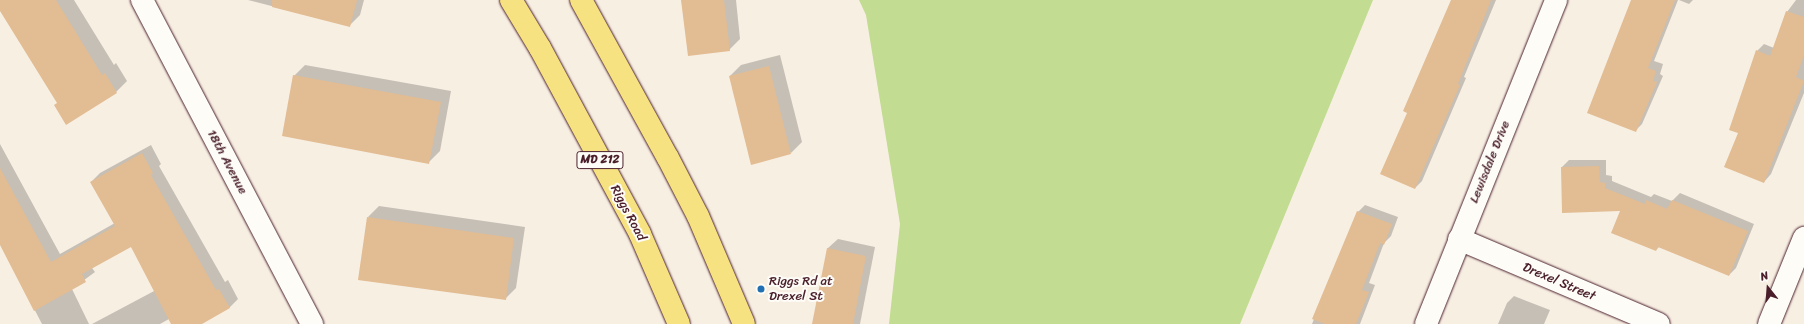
<!DOCTYPE html>
<style>
body{margin:0}
#map{position:relative;width:1804px;height:324px;overflow:hidden;background:#f8efe3;font-family:Sriracha,sans-serif}
div>[style]{position:absolute}
.green>*{inset:0;background:#c2dc92}
.shadow>*{inset:0;background:#0003}
.building>*{inset:0;background:#e2bc92}
.roads{filter:drop-shadow(0 0 1px #4a1f2b) drop-shadow(0 0 1px #4a1f2b)}
.street>*{height:22px;margin:-11px;padding:0 11px;transform-origin:11px;border-radius:11px;background:#fdfcf7}
.primary>*{height:22px;margin:-11px;padding:0 11px;transform-origin:11px;border-radius:11px;background:#f7e281}
.dots>*{width:11px;height:11px;translate:-50% -50%;box-sizing:border-box;border:2px solid #fdfcf7;border-radius:50%}
span{translate:-50% -50%;white-space:nowrap;text-align:center;line-height:1.15;-webkit-text-stroke:4px #fdfcf7;paint-order:stroke}
.shield-label span{padding:1px 3px;background:#fdfcf7;border:1px solid;border-radius:3px;-webkit-text-stroke-width:0}
.shield-label{font-size:12px;color:#4a1f2b;font-weight:700}
.street-label{font-size:13px;color:#4a1f2b}
.poi-label{font-size:13px;color:#4a1f2b}
.left{translate:0 -50%;text-align:left}
.north{position:absolute;left:1748px;top:268px;width:40px;height:40px;-webkit-text-stroke:3px #fdfcf7;paint-order:stroke;rotate:343deg;font-size:11px;font-weight:700;line-height:16px;text-align:center;color:#4a1f2b}
.north::after{content:'';display:block;margin:auto;width:14px;height:18px;background:#4a1f2b;clip-path:polygon(50% 0,100% 100%,50% 72%,0 100%)}
</style>
<div id="map">
<div class="green">
<div style="clip-path:polygon(859px 0,1373px 0,1240px 324px,889px 324px,900px 224px,866px 15px)"></div>
</div>
<div class="shadow">
<div style="clip-path:polygon(0 0,74px 0,114px 65px,116px 63px,127px 81px,116px 92px,58px 102px,0 9px)"></div>
<div style="clip-path:polygon(248px 0,364px 0,360px 15px,349px 26px)"></div>
<div style="clip-path:polygon(682px 0,736px 0,740px 39px,729px 50px)"></div>
<div style="clip-path:polygon(1452px 0,1496px 0,1464px 77px,1466px 78px,1422px 181px,1415px 188px,1408px 112px,1404px 110px)"></div>
<div style="clip-path:polygon(1632px 0,1678px 0,1654px 61px,1663px 64px,1660px 74px,1663px 76px,1642px 124px,1635px 131px)"></div>
<div style="clip-path:polygon(1679px 0,1693px 0,1689px 4px)"></div>
<div style="clip-path:polygon(1796px 0,1804px 0,1804px 93px,1771px 174px,1764px 182px,1739px 133px,1757px 51px,1764px 44px,1774px 48px,1787px 12px)"></div>
<div style="clip-path:polygon(780px 55px,802px 142px,791px 153px,730px 76px,741px 65px)"></div>
<div style="clip-path:polygon(305px 65px,451px 91px,440px 151px,429px 162px,294px 76px)"></div>
<div style="clip-path:polygon(0 144px,60px 254px,115px 223px,91px 182px,100px 173px,151px 145px,161px 164px,159px 166px,225px 282px,228px 280px,238px 299px,229px 308px,200px 324px,172px 324px,169px 319px,160px 324px,92px 324px,156px 290px,131px 246px,92px 268px,95px 272px,72px 289px,89px 324px,42px 324px,0 243px)"></div>
<div style="clip-path:polygon(1569px 160px,1606px 160px,1606px 175px,1612px 176px,1612px 181px,1651px 197px,1654px 194px,1672px 201px,1680px 193px,1754px 224px,1736px 268px,1729px 275px,1660px 246px,1656px 250px,1622px 210px,1562px 167px)"></div>
<div style="clip-path:polygon(1365px 205px,1398px 217px,1391px 236px,1384px 243px,1369px 283px,1375px 285px,1360px 324px,1312px 324px,1358px 212px)"></div>
<div style="clip-path:polygon(379px 206px,525px 227px,516px 288px,505px 299px,368px 217px)"></div>
<div style="clip-path:polygon(838px 239px,875px 247px,860px 324px,813px 324px,828px 248px)"></div>
<div style="clip-path:polygon(1514px 296px,1550px 310px,1544px 324px,1498px 324px,1507px 303px)"></div>
</div>
<div class="building">
<div style="clip-path:polygon(0 0,56px 0,102px 75px,105px 73px,117px 93px,66px 125px,54px 105px,57px 103px,0 11px)"></div>
<div style="clip-path:polygon(272px 0,357px 0,350px 27px,272px 7px)"></div>
<div style="clip-path:polygon(681px 0,724px 0,730px 51px,688px 56px)"></div>
<div style="clip-path:polygon(1451px 0,1491px 0,1458px 84px,1460px 85px,1415px 189px,1380px 174px,1407px 113px,1403px 111px)"></div>
<div style="clip-path:polygon(1631px 0,1675px 0,1648px 68px,1656px 71px,1653px 81px,1657px 82px,1636px 132px,1587px 113px)"></div>
<div style="clip-path:polygon(1786px 11px,1804px 17px,1804px 55px,1796px 77px,1804px 81px,1764px 183px,1724px 167px,1738px 133px,1729px 130px,1756px 50px,1770px 56px)"></div>
<div style="clip-path:polygon(769px 66px,791px 154px,751px 165px,729px 76px)"></div>
<div style="clip-path:polygon(293px 75px,441px 102px,429px 164px,282px 136px)"></div>
<div style="clip-path:polygon(142px 153px,153px 173px,151px 175px,216px 290px,219px 289px,230px 308px,202px 324px,171px 324px,131px 247px,82px 274px,86px 282px,34px 311px,0 245px,0 168px,51px 262px,115px 226px,90px 182px)"></div>
<div style="clip-path:polygon(1599px 166px,1600px 182px,1605px 183px,1605px 188px,1645px 204px,1646px 200px,1667px 209px,1672px 200px,1748px 231px,1729px 276px,1658px 247px,1656px 251px,1611px 233px,1620px 211px,1562px 213px,1561px 167px)"></div>
<div style="clip-path:polygon(1357px 211px,1392px 224px,1384px 245px,1380px 243px,1362px 290px,1369px 292px,1356px 324px,1325px 324px,1312px 319px)"></div>
<div style="clip-path:polygon(367px 217px,514px 238px,506px 300px,358px 280px)"></div>
<div style="clip-path:polygon(827px 248px,866px 256px,853px 324px,812px 324px)"></div>
</div>
<div class="roads">
<div class="street">
<div style="left:142px;top:0;width:366px;rotate:62.3deg"></div>
<div style="left:1459px;top:239px;width:217px;rotate:23deg"></div>
<div style="left:1426px;top:324px;width:349px;rotate:-68.1deg"></div>
<div style="left:1769px;top:324px;width:93px;rotate:-67.9deg"></div>
</div>
<div class="primary">
<div style="left:511px;top:0;width:56px;rotate:58.9deg"></div>
<div style="left:540px;top:48px;width:211px;rotate:61.7deg"></div>
<div style="left:640px;top:234px;width:98px;rotate:66.6deg"></div>
<div style="left:581px;top:0;width:180px;rotate:61.2deg"></div>
<div style="left:668px;top:158px;width:65px;rotate:62.7deg"></div>
<div style="left:698px;top:216px;width:117px;rotate:66.9deg"></div>
</div>
</div>
<div class="dots">
<div style="left:761px;top:289px;background:#1f6fb2"></div>
</div>
<div class="shield-label">
<span style="left:600px;top:160px">MD 212</span>
</div>
<div class="street-label">
<span style="left:227px;top:162px;rotate:62deg">18th Avenue</span>
<span style="left:1490px;top:162px;rotate:-68deg">Lewisdale Drive</span>
<span style="left:628px;top:213px;rotate:62deg">Riggs Road</span>
<span style="left:1559px;top:282px;rotate:23deg">Drexel Street</span>
</div>
<div class="poi-label">
<span class="left" style="left:769px;top:289px">Riggs Rd at<br>Drexel St</span>
</div>
<div class="north">N</div>
</div>
